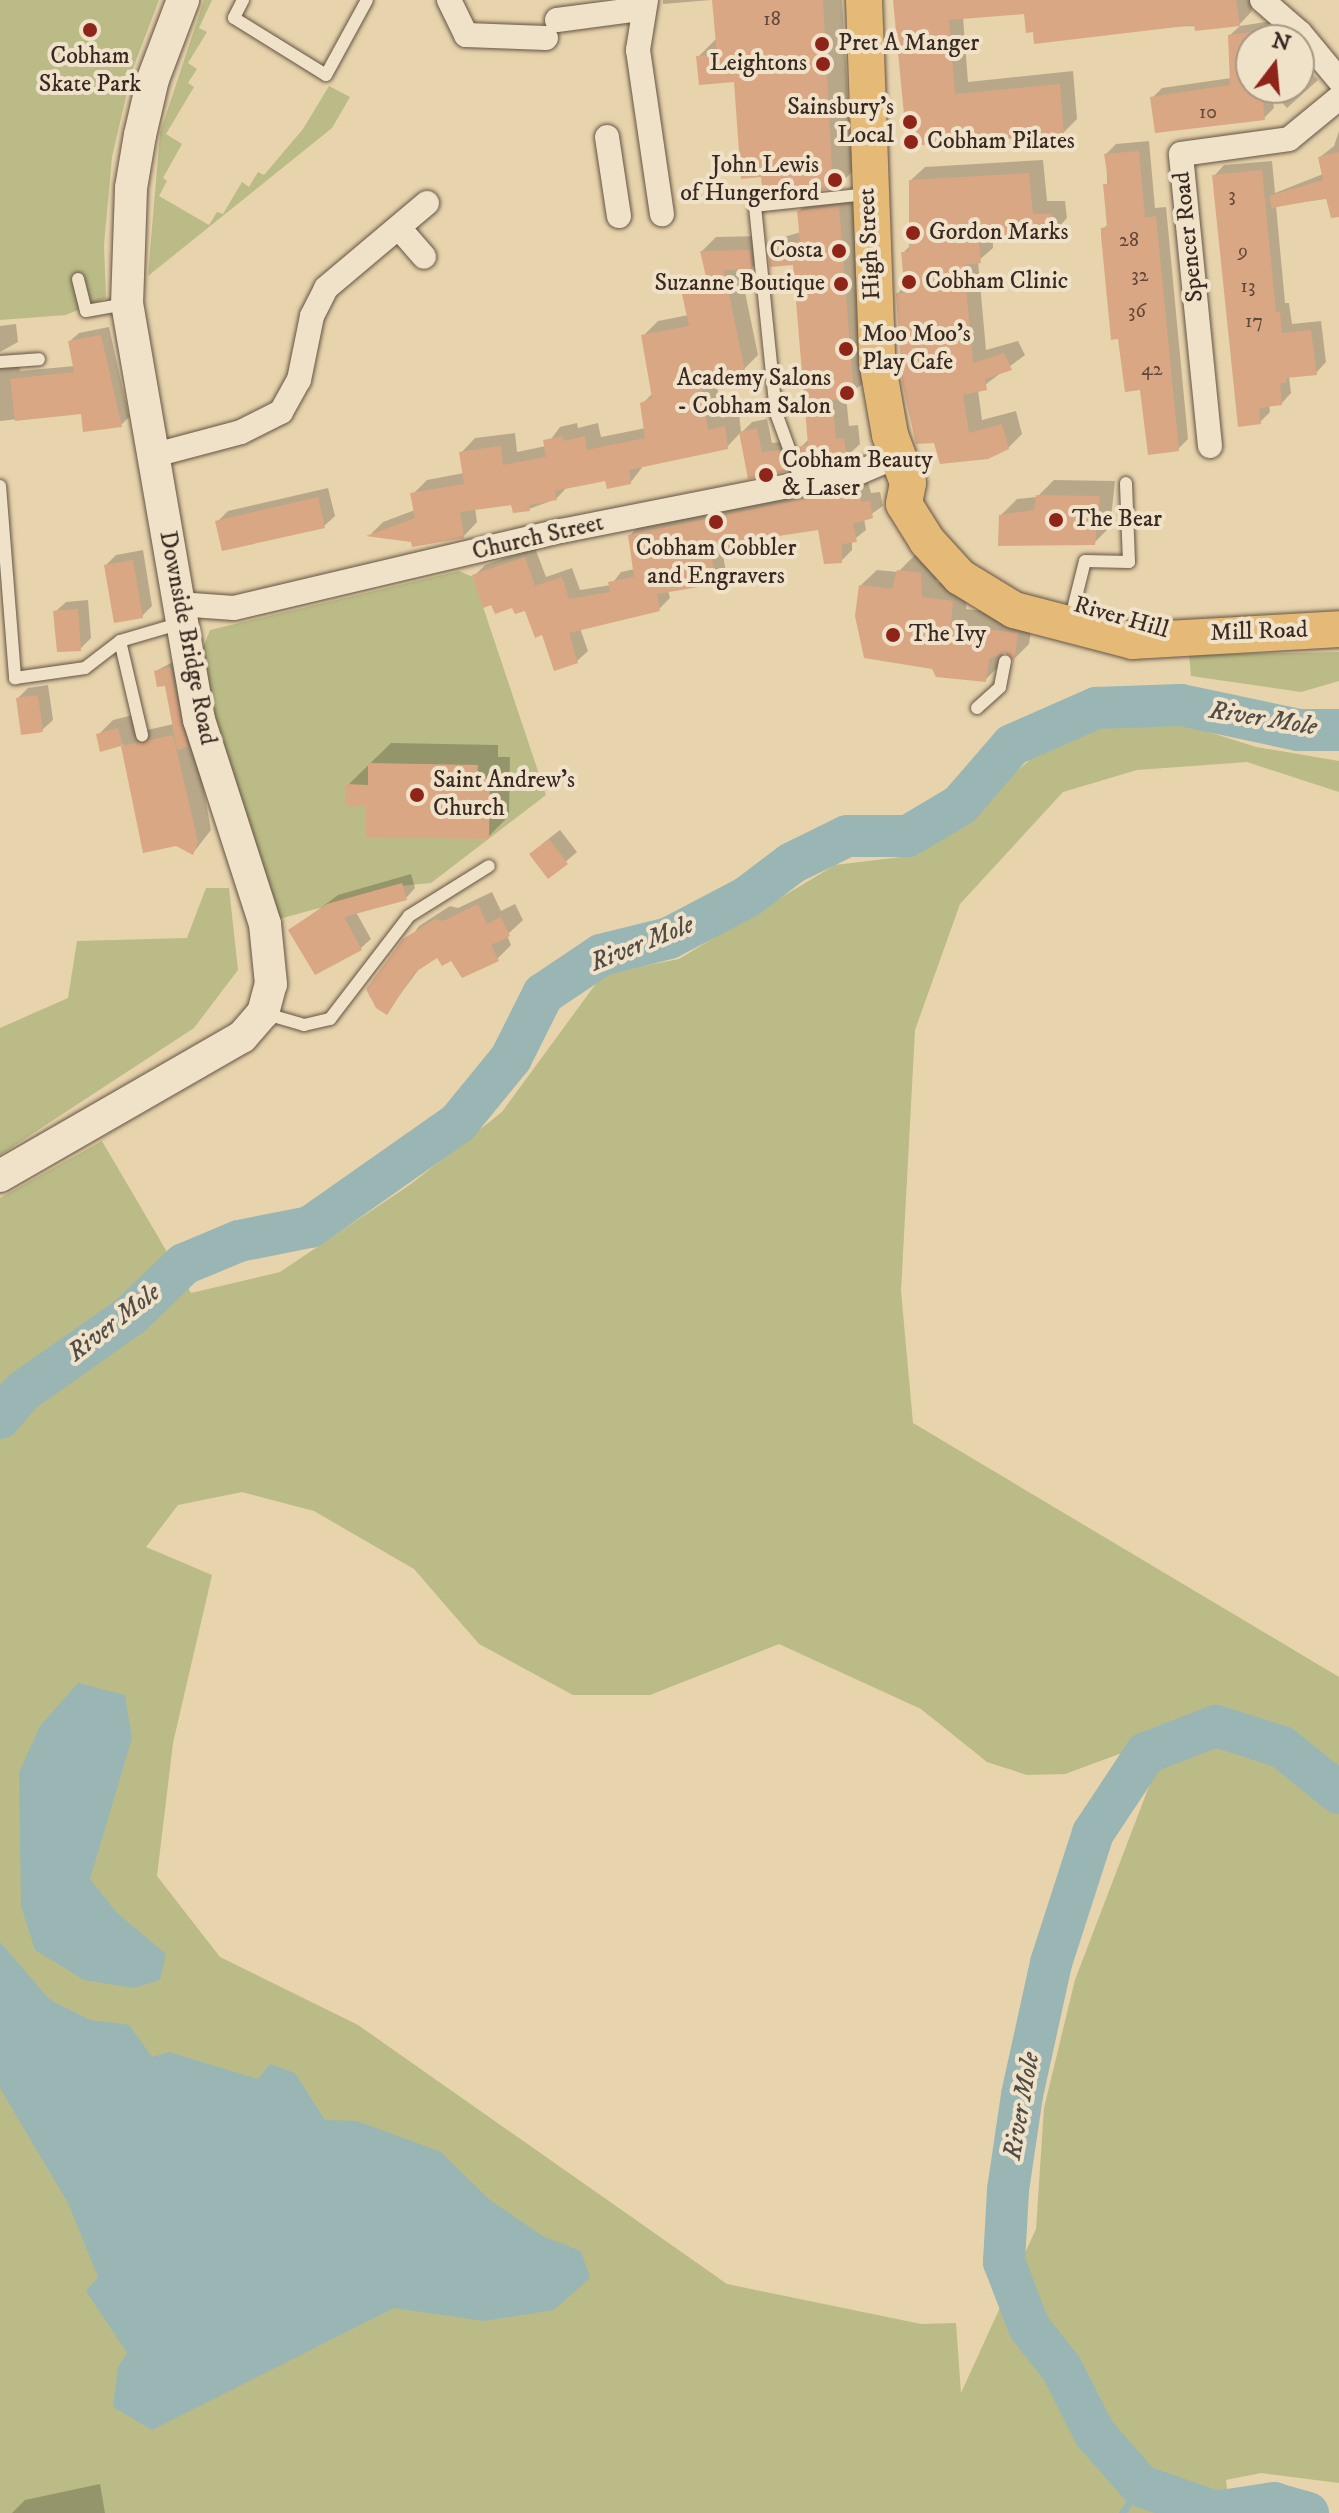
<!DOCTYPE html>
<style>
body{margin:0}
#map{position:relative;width:1339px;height:2513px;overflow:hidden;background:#e7d3ac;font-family:"IM FELL DW Pica",serif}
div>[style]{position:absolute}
.green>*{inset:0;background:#babb86}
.water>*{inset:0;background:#9ab6b4}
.shadow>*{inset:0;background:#0003}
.stream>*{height:7px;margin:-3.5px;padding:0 3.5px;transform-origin:3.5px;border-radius:3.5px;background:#9ab6b4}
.river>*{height:42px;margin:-21px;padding:0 21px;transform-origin:21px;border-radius:21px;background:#9ab6b4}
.building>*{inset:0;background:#daa784}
.roads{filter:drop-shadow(0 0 2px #655444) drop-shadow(0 0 2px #655444)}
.lane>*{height:12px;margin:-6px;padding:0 6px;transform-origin:6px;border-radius:6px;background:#efe2c9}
.street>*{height:24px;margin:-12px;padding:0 12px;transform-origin:12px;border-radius:12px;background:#efe2c9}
.secondary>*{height:32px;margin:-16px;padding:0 16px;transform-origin:16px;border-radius:16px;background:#efe2c9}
.primary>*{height:36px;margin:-18px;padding:0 18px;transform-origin:18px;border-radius:18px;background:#e4ba76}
.dots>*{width:22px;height:22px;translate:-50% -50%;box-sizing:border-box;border:4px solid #efe2c9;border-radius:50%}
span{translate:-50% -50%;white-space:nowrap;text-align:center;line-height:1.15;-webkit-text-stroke:8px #efe2c9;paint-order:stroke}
.number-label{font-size:20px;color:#62483a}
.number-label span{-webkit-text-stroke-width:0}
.poi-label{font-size:24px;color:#3a2922}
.left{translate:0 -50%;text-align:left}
.right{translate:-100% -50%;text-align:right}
.street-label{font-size:24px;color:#3a2922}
.water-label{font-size:26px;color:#524c46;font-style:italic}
.north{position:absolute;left:1235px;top:24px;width:80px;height:80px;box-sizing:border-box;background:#efe2c9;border:2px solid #a79886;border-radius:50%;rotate:16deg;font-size:22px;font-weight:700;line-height:32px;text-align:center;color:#3a2922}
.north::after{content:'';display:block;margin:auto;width:28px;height:36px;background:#8f2418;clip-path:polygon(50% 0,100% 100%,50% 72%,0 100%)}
</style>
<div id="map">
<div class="green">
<div style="clip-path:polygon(0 0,159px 0,132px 71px,112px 157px,104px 245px,106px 298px,66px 315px,0 320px)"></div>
<div style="clip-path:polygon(204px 0,212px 0,199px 28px,207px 32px,188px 63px,197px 69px,188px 83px,194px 87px,166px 134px,182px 144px,163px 178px,167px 181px,159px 196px,209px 225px,217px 212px,223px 214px,242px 182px,249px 187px,258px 172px,264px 175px,303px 129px,329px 86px,350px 97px,332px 128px,148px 276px,160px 133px)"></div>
<div style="clip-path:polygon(459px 571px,473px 577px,546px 795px,431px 883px,400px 886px,279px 919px,211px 715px,201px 653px,210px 630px)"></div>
<div style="clip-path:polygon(1339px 652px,1339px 681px,1301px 692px,1191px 676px,1189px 655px)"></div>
<div style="clip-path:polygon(evenodd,1177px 722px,1256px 747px,1339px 761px,1339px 792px,1247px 762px,1137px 770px,1063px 792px,960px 904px,915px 1030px,901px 1291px,913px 1423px,1339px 1677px,1339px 2483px,1261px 2473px,1226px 2480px,1230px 2513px,0 2513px,0 1198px,102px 1141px,191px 1293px,280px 1272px,411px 1184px,502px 1112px,603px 974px,679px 959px,835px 865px,918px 855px,1052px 741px,1116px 725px,1177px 722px,242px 1492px,314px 1511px,414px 1569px,479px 1644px,573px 1695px,650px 1695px,779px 1644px,921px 1709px,987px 1762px,1027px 1775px,1065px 1774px,1133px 1749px,1156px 1768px,1075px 1980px,1044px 2108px,1036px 2229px,961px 2393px,956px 2323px,921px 2324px,727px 2284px,358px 2025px,220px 1957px,157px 1876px,173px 1743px,212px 1575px,146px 1547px,178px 1505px,242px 1492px)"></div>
<div style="clip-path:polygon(206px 888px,229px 888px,238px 970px,194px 1028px,0 1155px,0 1028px,68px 998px,77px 941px,187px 938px)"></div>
</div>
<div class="water">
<div style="clip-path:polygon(78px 1683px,125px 1695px,132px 1738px,90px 1879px,117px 1913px,166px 1954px,160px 1980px,134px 1988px,84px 1980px,35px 1950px,21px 1906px,19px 1772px,40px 1726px)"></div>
<div style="clip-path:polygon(0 1942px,50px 2000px,90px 2020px,129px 2025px,152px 2057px,169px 2052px,258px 2079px,270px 2064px,295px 2073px,325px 2120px,357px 2121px,441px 2152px,490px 2200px,544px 2237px,581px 2251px,590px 2278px,554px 2310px,484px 2321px,394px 2308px,152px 2430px,113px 2407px,118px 2367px,127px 2353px,86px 2291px,98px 2277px,68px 2203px,0 2088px)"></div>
</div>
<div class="shadow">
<div style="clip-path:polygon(663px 0,711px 0,663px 4px)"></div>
<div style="clip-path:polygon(714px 0,842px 0,851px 151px,857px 150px,858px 166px,838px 186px,763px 175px,736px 80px,698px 57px,717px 38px)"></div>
<div style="clip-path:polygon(898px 0,1251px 0,1252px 11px,1239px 25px,1035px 30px,1026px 12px,963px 17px,968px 82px,1073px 71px,1077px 119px,1063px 133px,909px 144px)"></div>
<div style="clip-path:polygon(1272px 21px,1274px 40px,1251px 40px,1251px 88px,1299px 88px,1299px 59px,1318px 80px,1287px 108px,1271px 91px,1274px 108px,1264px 118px,1152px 98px,1162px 88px,1231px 78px,1230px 35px,1240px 26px)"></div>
<div style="clip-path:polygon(1339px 131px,1339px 197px,1276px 206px,1285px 303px,1289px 303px,1292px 324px,1321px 321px,1326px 362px,1316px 373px,1289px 377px,1291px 393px,1281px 404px,1269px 405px,1270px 412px,1260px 422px,1239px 425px,1214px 176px,1224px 165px,1272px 161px,1275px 193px,1323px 174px,1320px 157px,1334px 146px)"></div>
<div style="clip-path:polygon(1149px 141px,1155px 208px,1166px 207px,1188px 439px,1178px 449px,1142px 388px,1103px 229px,1109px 223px,1106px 154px,1116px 144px)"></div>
<div style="clip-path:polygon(1043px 160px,1047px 201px,1065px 201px,1067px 218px,1054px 232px,993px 238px,993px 248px,978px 261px,986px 350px,1018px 341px,1025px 355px,978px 390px,982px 420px,1016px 411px,1022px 434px,1008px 448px,941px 462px,898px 293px,906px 285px,903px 253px,911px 245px,911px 180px,925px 167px)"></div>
<div style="clip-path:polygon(852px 193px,867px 381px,846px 396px,849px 426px,858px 425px,860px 444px,846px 457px,800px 448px,809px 439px,795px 263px,771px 250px,784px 237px,801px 232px,799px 211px,813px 198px)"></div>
<div style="clip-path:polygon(764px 236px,766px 253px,752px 268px,740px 268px,758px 355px,744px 369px,715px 373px,722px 418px,739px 413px,741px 432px,727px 447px,644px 465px,630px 483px,607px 479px,568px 486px,556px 499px,529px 509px,513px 503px,475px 508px,477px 522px,463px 537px,413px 540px,371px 534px,383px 522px,415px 510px,413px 494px,427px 480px,464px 473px,461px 453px,475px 438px,515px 433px,517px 452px,546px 446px,560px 427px,577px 423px,578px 428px,598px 423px,601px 437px,646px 428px,642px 404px,653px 393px,643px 336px,658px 321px,689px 315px,684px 295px,699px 281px,708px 279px,702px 251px,716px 237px)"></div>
<div style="clip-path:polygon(16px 324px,18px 342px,0 352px,0 326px)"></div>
<div style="clip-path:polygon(109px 327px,129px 417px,121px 425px,83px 412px,0 421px,0 355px,6px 363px,19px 362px,20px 371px,75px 366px,70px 341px,79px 333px)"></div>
<div style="clip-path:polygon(767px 419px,772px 443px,790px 441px,797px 459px,787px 469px,749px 477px,742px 432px,752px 422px)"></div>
<div style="clip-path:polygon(867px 479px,871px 493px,880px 492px,883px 506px,864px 519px,866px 530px,852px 541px,852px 550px,841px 561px,819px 527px,740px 540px,722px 550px,726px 572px,716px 582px,668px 590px,670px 598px,659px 609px,580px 628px,588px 651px,577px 661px,543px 633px,526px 608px,514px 605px,474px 576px,485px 565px,535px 548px,546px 577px,572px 568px,580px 590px,611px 585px,621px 572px,635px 569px,630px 535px,640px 525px)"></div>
<div style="clip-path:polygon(1054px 480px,1115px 481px,1110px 527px,1094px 543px,1001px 515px,1017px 499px,1037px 497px)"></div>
<div style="clip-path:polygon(328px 488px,335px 516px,324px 526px,217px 522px,228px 511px)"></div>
<div style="clip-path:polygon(143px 550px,152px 606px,142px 616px,106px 565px,116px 555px)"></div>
<div style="clip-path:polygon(915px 555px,936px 558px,937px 582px,968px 586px,966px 609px,1033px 617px,1029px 644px,1014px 659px,1003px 651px,1001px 664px,985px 680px,861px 585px,877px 570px,898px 572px)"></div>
<div style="clip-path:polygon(88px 600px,91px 638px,80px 649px,55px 612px,66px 602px)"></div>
<div style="clip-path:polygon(180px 658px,211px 830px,193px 853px,177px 844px,144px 851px,123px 744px,102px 749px,98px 735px,113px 720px,133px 715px,138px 732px,174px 724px,166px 684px,156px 671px)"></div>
<div style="clip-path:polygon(48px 685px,53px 720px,42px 730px,18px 698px,28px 688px)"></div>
<div style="clip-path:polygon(391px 743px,498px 745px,498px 757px,510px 757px,509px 816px,488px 837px,368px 804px,348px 785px)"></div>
<div style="clip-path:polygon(560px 830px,577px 852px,549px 876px,542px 844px)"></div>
<div style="clip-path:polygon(411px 874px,415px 888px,406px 898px,356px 912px,371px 939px,361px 948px,291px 930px,338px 895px)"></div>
<div style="clip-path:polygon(492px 892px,501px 911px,515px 904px,523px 920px,507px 935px,511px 945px,497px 959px,437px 955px,422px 965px,387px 1012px,369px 996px,419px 926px,450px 906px,458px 908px)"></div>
<div style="clip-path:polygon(100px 2484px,105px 2513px,12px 2513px,25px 2500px)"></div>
</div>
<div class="stream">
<div style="left:1122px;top:2513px;width:33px;rotate:-55deg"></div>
</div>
<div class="river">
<div style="left:0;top:1418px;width:34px;rotate:-50deg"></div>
<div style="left:22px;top:1392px;width:133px;rotate:-35.2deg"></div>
<div style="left:131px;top:1315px;width:74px;rotate:-43.9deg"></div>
<div style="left:184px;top:1264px;width:60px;rotate:-22.7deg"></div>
<div style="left:239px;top:1241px;width:72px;rotate:-11.2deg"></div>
<div style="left:310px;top:1227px;width:181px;rotate:-35.1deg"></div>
<div style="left:458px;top:1123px;width:84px;rotate:-50.8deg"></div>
<div style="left:511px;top:1058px;width:72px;rotate:-63.4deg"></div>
<div style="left:543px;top:994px;width:70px;rotate:-33.9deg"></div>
<div style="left:601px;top:955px;width:70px;rotate:-14deg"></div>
<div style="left:669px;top:938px;width:88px;rotate:-27.7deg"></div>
<div style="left:747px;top:897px;width:56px;rotate:-37.1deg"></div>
<div style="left:792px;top:863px;width:61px;rotate:-26.1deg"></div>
<div style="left:847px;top:836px;width:61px"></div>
<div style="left:908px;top:836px;width:61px;rotate:-30.8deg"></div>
<div style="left:960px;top:805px;width:79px;rotate:-49.1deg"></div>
<div style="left:1012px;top:745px;width:92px;rotate:-23.8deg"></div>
<div style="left:1096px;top:708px;width:85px;rotate:-2deg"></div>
<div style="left:1181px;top:705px;width:121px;rotate:12deg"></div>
<div style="left:1299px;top:730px;width:40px"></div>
<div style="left:1308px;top:2513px;width:35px;rotate:-164deg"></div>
<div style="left:1274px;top:2503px;width:59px;rotate:171.2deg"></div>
<div style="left:1216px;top:2512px;width:79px;rotate:-160.9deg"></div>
<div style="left:1141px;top:2486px;width:69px;rotate:-131.5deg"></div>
<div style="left:1095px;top:2434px;width:73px;rotate:-116.9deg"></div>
<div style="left:1062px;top:2369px;width:53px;rotate:-128.2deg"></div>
<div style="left:1029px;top:2327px;width:70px;rotate:-111deg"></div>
<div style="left:1004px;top:2262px;width:72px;rotate:-86.8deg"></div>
<div style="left:1008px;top:2190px;width:96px;rotate:-81.6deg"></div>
<div style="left:1022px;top:2095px;width:135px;rotate:-77.6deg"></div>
<div style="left:1051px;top:1963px;width:137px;rotate:-72.1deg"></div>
<div style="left:1093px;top:1833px;width:96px;rotate:-56.5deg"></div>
<div style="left:1146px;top:1753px;width:75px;rotate:-21.1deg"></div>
<div style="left:1216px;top:1726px;width:69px;rotate:17.7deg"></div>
<div style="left:1282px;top:1747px;width:73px;rotate:38.9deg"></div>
</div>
<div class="building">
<div style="clip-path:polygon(712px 0,823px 0,832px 170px,837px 169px,839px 188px,763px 196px,761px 177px,741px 179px,734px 82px,699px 85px,696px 56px,717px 55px)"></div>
<div style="clip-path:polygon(893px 0,1236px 0,1240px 26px,1195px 31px,1194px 25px,1034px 44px,1033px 32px,1026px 33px,1024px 14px,949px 20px,955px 94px,1060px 84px,1064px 135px,907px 146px)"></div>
<div style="clip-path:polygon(1251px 32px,1251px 88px,1261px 88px,1265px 120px,1155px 133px,1150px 97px,1230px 85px,1228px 35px)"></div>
<div style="clip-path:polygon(1139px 151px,1145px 218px,1156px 216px,1179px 451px,1148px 455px,1140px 390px,1125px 392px,1118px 339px,1111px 340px,1101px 236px,1101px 228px,1107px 227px,1103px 184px,1109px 184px,1104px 154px)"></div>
<div style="clip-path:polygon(1339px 152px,1339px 217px,1331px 218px,1326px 198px,1272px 208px,1269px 196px,1323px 180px,1318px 157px)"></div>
<div style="clip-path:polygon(1262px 170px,1276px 312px,1280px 312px,1282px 333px,1311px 330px,1317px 375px,1286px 378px,1286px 383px,1280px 383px,1282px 405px,1259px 408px,1261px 424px,1238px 427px,1212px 175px)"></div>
<div style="clip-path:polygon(1029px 173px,1033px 214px,1052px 214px,1055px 234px,979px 242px,981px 263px,964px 265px,973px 363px,1004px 353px,1012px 370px,985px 379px,987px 390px,963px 395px,969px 433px,1002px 424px,1009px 449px,988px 459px,940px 464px,934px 443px,916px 444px,902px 382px,896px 293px,905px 293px,901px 252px,909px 252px,909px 180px)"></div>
<div style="clip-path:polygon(839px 206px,854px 397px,832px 400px,836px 439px,844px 438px,847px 459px,806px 467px,798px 447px,808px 445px,793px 265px,770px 267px,768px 250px,800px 241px,797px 211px)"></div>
<div style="clip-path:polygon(750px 250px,752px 270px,724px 270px,745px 371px,700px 377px,708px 430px,725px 426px,728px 449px,629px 470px,631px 484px,607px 489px,605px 481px,555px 491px,557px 500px,529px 505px,530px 511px,513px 513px,511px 505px,460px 512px,464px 538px,412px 547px,411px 542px,366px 536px,415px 518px,410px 493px,464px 484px,459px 452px,501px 446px,503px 465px,546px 457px,543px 440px,563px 436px,564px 441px,585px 436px,587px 450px,645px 438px,640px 403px,652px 398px,641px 335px,689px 326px,682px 294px,709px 290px,700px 251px)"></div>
<div style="clip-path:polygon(101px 335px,122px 427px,83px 432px,81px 414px,15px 421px,10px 379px,74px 372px,68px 341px)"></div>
<div style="clip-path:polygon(757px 428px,762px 452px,780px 450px,788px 471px,748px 479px,739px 432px)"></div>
<div style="clip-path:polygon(857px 488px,861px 502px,870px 501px,873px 518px,853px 524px,857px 542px,842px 544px,842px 563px,824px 564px,818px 530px,732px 543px,733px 549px,711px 554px,717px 584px,657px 594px,660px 611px,569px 633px,578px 663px,554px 671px,542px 635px,535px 638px,525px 611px,515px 614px,512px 608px,495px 614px,491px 605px,483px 608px,472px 575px,525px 557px,535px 586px,562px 577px,569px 599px,610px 592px,608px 582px,634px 577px,628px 535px)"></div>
<div style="clip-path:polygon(1036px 495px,1100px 496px,1095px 545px,998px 546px,999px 515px,1034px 510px)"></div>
<div style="clip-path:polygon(318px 497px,325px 528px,222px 551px,215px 521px)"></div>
<div style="clip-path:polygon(133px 560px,143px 618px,114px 623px,104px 565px)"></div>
<div style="clip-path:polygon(897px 570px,921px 573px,922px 597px,953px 601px,951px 625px,1018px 633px,1014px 662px,1006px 652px,989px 659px,986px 682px,936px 677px,932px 669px,864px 658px,855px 616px,859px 585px,892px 589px)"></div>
<div style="clip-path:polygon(78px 609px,81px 651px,57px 652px,53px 611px)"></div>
<div style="clip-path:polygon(170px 667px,188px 747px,177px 750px,165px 686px,157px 687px,154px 671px)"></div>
<div style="clip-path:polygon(38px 695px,43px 732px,21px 735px,16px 698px)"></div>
<div style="clip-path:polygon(118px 728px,123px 746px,173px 735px,198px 842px,193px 855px,176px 846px,143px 853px,121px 746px,100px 752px,96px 734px)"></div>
<div style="clip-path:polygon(368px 763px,478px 765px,477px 777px,490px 778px,489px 839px,366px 837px,366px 806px,345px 805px,346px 784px,368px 785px)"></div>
<div style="clip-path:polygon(549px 839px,568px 864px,548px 879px,529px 854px)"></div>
<div style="clip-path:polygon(402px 883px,407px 900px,344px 917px,362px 950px,315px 975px,288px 930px,327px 904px)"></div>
<div style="clip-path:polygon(478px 904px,487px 924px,501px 917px,510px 936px,491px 945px,499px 961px,462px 978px,451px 961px,442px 966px,437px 958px,414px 973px,387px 1015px,376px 1008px,366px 989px,403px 939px,435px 919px,443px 921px)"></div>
</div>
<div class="roads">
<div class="lane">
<div style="left:243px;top:0;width:20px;rotate:117deg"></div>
<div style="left:234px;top:18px;width:108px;rotate:31.8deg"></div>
<div style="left:326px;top:75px;width:85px;rotate:-61.3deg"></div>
<div style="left:78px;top:279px;width:33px;rotate:76deg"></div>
<div style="left:86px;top:311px;width:40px;rotate:-10deg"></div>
<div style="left:0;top:362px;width:39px;rotate:-4deg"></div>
<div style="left:802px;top:484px;width:76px;rotate:-110.1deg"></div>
<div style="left:776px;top:413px;width:208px;rotate:-95.8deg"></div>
<div style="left:755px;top:206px;width:113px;rotate:-6.1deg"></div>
<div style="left:0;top:486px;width:193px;rotate:85.5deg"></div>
<div style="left:15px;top:678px;width:71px;rotate:-8.1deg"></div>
<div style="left:85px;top:668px;width:44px;rotate:-37.6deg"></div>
<div style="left:120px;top:641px;width:64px;rotate:-16.4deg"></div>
<div style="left:1074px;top:605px;width:45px;rotate:-76deg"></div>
<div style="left:1085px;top:561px;width:44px;rotate:1.3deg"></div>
<div style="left:1129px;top:562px;width:79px;rotate:-92.2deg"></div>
<div style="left:120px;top:641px;width:97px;rotate:76.8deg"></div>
<div style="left:977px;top:708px;width:31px;rotate:-42deg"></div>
<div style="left:1000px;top:687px;width:26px;rotate:-79deg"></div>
<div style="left:263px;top:1013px;width:43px;rotate:16.3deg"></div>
<div style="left:304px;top:1025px;width:27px;rotate:-13deg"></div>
<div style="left:330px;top:1019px;width:130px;rotate:-52.5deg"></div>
<div style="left:409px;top:916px;width:94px;rotate:-32deg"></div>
</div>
<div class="street">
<div style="left:449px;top:0;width:39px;rotate:64deg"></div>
<div style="left:466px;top:35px;width:80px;rotate:2.1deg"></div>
<div style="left:646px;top:0;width:51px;rotate:99.1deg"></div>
<div style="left:638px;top:50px;width:166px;rotate:81.7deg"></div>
<div style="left:1262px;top:0;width:50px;rotate:41deg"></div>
<div style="left:1300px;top:33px;width:61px;rotate:50.3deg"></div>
<div style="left:557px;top:20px;width:85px;rotate:-7.5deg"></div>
<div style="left:607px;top:137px;width:80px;rotate:81.4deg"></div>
<div style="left:399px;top:228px;width:38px;rotate:49deg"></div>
<div style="left:1210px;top:446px;width:293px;rotate:-95.7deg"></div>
<div style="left:1181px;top:154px;width:109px;rotate:-7.9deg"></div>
<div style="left:1289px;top:139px;width:65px;rotate:-39.4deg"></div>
<div style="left:151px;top:456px;width:93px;rotate:-14.9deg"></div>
<div style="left:241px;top:432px;width:45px;rotate:-26.6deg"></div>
<div style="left:281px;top:412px;width:37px;rotate:-61deg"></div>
<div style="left:299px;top:380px;width:65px;rotate:-78.5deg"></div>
<div style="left:312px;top:316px;width:31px;rotate:-63deg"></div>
<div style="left:326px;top:288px;width:132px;rotate:-40.1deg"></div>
<div style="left:178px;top:604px;width:56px;rotate:4.1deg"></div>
<div style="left:234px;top:608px;width:336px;rotate:-13.3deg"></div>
<div style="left:561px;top:531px;width:305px;rotate:-11.2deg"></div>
<div style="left:860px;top:472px;width:40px;rotate:-23.4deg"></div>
</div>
<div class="secondary">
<div style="left:0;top:1176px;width:279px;rotate:-29.9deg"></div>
<div style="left:242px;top:1037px;width:32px;rotate:-49deg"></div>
<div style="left:263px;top:1013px;width:30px;rotate:-75deg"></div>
<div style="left:271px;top:984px;width:60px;rotate:-95.7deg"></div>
<div style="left:265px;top:924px;width:214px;rotate:-107.9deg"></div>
<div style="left:199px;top:720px;width:422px;rotate:-99.8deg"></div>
<div style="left:127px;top:304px;width:116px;rotate:-88deg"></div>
<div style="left:131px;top:188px;width:54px;rotate:-80.4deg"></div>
<div style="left:140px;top:135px;width:57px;rotate:-76.9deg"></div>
<div style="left:153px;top:79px;width:85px;rotate:-69.2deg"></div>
</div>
<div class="primary">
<div style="left:864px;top:0;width:361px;rotate:87.9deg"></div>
<div style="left:877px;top:361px;width:75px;rotate:80deg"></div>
<div style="left:890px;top:435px;width:51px;rotate:69.4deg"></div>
<div style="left:908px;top:483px;width:21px;rotate:101deg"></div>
<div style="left:904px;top:504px;width:44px;rotate:58.1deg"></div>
<div style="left:927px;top:541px;width:49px;rotate:47.5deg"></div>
<div style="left:960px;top:577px;width:63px;rotate:31.4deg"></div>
<div style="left:1014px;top:610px;width:123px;rotate:14.6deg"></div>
<div style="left:1133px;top:641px;width:206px;rotate:-3.3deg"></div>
</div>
</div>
<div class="dots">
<div style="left:90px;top:30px;background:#8f2418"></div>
<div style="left:822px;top:44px;background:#8f2418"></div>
<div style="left:823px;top:64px;background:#8f2418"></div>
<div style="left:910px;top:122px;background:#8f2418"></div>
<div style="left:911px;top:142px;background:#8f2418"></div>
<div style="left:835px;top:180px;background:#8f2418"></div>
<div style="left:913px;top:233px;background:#8f2418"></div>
<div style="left:839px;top:251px;background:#8f2418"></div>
<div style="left:909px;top:282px;background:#8f2418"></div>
<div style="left:841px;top:284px;background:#8f2418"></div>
<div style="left:846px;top:349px;background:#8f2418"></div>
<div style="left:847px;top:393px;background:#8f2418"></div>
<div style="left:766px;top:475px;background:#8f2418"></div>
<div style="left:1056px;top:520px;background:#8f2418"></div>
<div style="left:716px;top:522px;background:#8f2418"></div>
<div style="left:893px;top:635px;background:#8f2418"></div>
<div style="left:417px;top:795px;background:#8f2418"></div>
</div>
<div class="number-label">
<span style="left:772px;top:19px">18</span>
<span style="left:1208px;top:112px">10</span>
<span style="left:1232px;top:195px">3</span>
<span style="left:1129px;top:240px">28</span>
<span style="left:1243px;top:251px">9</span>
<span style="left:1140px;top:275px">32</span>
<span style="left:1248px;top:286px">13</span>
<span style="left:1137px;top:311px">36</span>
<span style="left:1254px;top:321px">17</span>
<span style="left:1152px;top:369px">42</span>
</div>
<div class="poi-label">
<span class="left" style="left:838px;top:44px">Pret A Manger</span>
<span style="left:90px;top:71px">Cobham<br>Skate Park</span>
<span class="right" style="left:807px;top:64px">Leightons</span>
<span class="right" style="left:894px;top:122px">Sainsbury's<br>Local</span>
<span class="left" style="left:927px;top:142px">Cobham Pilates</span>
<span class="right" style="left:819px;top:180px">John Lewis<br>of Hungerford</span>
<span class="left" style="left:929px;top:233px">Gordon Marks</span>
<span class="right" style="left:823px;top:251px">Costa</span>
<span class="left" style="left:925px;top:282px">Cobham Clinic</span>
<span class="right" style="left:825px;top:284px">Suzanne Boutique</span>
<span class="left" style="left:862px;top:349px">Moo Moo's<br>Play Cafe</span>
<span class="right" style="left:831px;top:393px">Academy Salons<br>- Cobham Salon</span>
<span class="left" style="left:782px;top:475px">Cobham Beauty<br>&amp; Laser</span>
<span class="left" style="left:1072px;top:520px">The Bear</span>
<span style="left:716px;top:563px">Cobham Cobbler<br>and Engravers</span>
<span class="left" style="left:909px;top:635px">The Ivy</span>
<span class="left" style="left:433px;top:795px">Saint Andrew's<br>Church</span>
</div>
<div class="street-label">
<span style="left:1189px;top:237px;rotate:-96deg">Spencer Road</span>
<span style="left:870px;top:244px;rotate:-93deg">High Street</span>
<span style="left:538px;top:538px;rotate:-13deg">Church Street</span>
<span style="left:1121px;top:618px;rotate:16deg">River Hill</span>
<span style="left:1259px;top:632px;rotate:-2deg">Mill Road</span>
<span style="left:187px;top:638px;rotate:79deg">Downside Bridge Road</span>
</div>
<div class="water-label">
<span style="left:1263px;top:719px;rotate:9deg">River Mole</span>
<span style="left:642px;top:944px;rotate:-22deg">River Mole</span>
<span style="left:114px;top:1323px;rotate:-38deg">River Mole</span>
<span style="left:1022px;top:2106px;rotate:-80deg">River Mole</span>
</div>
<div class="north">N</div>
</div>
